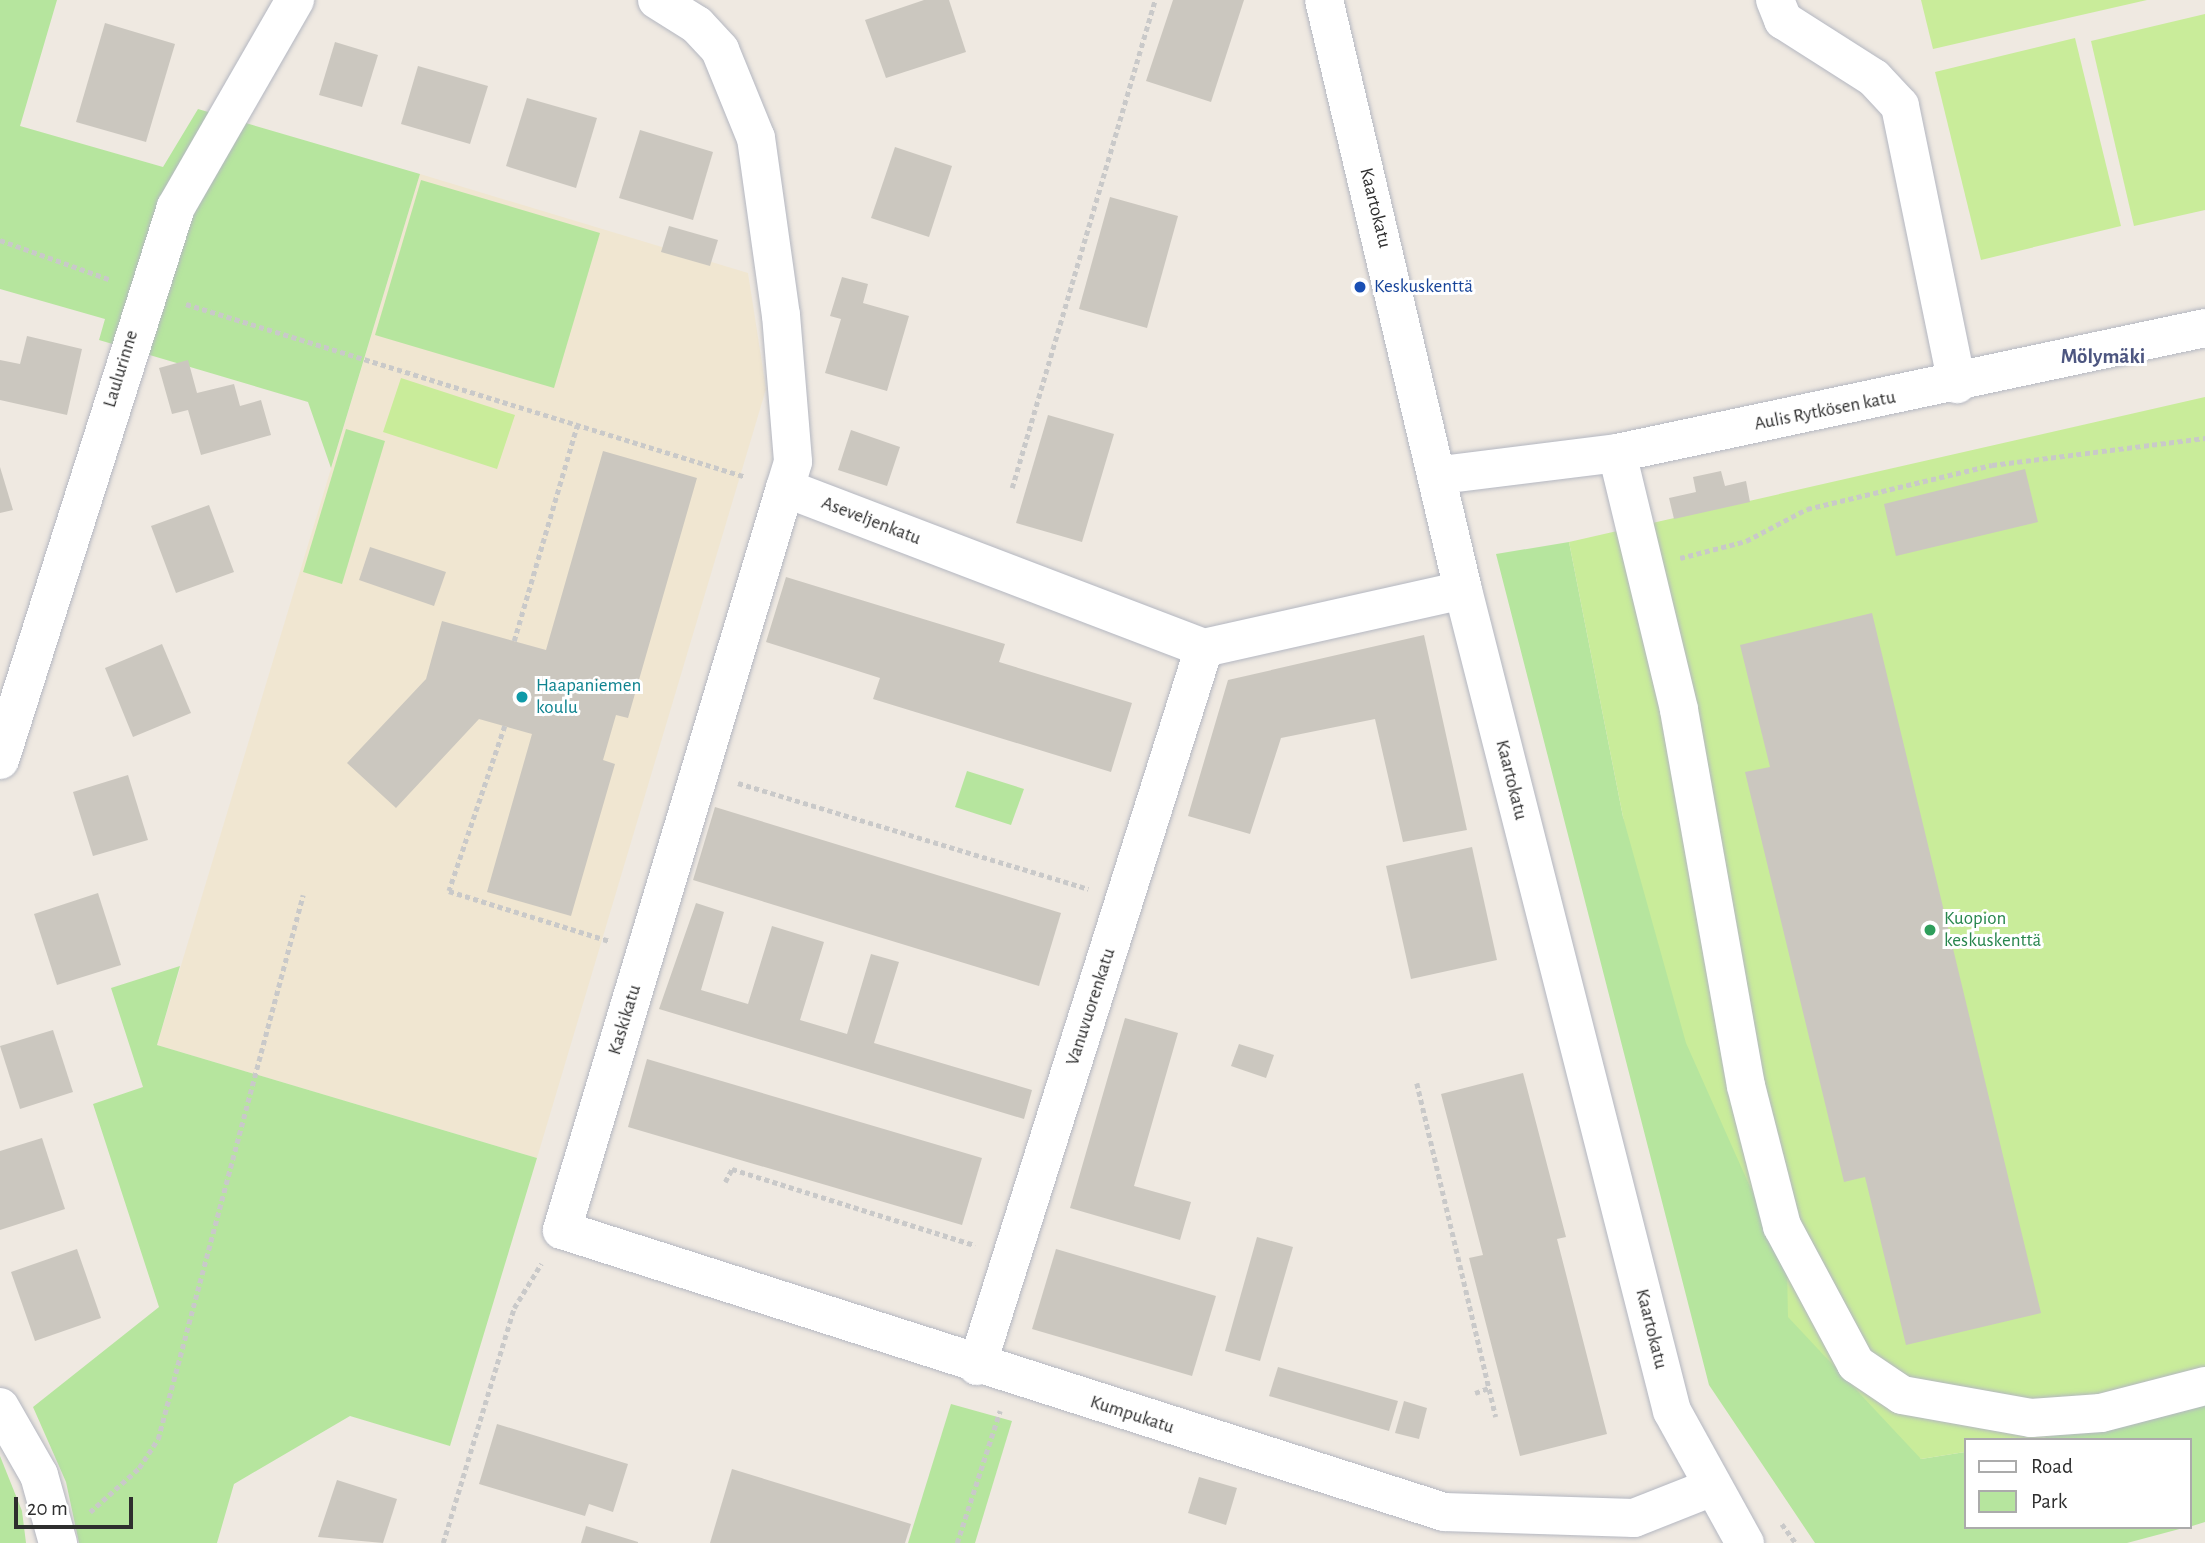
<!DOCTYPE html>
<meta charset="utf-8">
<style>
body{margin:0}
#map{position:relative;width:2205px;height:1543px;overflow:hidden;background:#efe9e1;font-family:"Alegreya Sans",sans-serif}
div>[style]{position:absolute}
.education>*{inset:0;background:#f0e6d1}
.green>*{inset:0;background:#b6e59e}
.pitch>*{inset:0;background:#c9ec9a}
.building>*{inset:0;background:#cbc7bf}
.path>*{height:4.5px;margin-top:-2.25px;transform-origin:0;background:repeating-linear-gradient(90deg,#c9c9c9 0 5px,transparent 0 8.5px)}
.roads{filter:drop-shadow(0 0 2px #b4b7c1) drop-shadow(0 0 2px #b4b7c1)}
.minor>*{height:38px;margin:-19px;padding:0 19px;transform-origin:19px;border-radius:19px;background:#fff}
.dots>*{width:19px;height:19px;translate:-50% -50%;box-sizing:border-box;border:4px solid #fff;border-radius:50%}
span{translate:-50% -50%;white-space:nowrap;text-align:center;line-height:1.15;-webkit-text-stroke:6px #fff;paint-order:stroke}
.street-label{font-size:19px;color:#2e2e2e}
.transit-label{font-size:19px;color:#164399}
.left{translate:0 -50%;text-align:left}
.culture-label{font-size:19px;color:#0d838f}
.leisure-label{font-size:19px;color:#27864d}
.neighbourhood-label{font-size:21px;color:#4d5680;font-weight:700}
.legend{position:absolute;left:1964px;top:1438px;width:228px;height:91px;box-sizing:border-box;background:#fff;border:2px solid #ababab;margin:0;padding:9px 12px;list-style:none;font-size:21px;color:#2e2e2e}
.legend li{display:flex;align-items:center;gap:14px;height:35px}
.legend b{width:35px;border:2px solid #ababab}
.scale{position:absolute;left:14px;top:1497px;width:119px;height:32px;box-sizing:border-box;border:4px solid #2e2e2e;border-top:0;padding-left:9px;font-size:21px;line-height:24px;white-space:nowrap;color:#2e2e2e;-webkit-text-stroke:5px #fff;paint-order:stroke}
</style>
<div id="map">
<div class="education">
<div style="clip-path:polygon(420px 174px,748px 273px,766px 389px,537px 1158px,157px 1045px)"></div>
</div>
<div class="green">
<div style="clip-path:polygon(0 0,57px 0,20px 126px,163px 167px,198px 109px,420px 174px,331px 468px,308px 402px,99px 340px,105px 319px,0 289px)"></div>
<div style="clip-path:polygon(421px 180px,600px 233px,554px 388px,375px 335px)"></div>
<div style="clip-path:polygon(346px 429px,385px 441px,342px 584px,303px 572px)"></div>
<div style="clip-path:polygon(1569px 542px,1623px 817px,1921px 1459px,1965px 1452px,1965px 1527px,2187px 1527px,2127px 1543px,1815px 1543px,1709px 1385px,1496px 554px)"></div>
<div style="clip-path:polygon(967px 771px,1024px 789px,1011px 825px,955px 807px)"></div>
<div style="clip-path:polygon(180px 966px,157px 1045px,537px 1158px,450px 1446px,350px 1416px,234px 1484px,217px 1543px,79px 1543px,66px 1482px,33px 1407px,159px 1307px,93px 1104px,143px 1087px,111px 988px)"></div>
<div style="clip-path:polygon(2205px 1402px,2205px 1522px,2189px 1527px,2189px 1440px,2033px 1440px)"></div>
<div style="clip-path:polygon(951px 1404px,1012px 1421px,975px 1543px,908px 1543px)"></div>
<div style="clip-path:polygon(0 1456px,22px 1511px,26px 1543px,0 1543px)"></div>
</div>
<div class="pitch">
<div style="clip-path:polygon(1921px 0,2147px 0,1933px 49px)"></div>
<div style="clip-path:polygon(2205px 14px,2205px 210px,2134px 226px,2091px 41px)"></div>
<div style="clip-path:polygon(2075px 38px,2121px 226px,1981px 260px,1935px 72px)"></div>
<div style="clip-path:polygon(401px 378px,515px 415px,497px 469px,383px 432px)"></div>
<div style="clip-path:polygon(2205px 397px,2205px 1402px,2033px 1440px,1965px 1440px,1965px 1452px,1921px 1459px,1788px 1317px,1787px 1270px,1686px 1043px,1623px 817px,1569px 542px)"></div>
</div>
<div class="building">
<div style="clip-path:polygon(924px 0,949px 0,966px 52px,886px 78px,865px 20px)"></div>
<div style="clip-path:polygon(1173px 0,1244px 0,1211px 102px,1146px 81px)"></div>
<div style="clip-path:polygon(105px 23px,175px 44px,146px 142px,76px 122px)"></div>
<div style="clip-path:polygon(335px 42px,378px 55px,362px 107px,319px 95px)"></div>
<div style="clip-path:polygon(418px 66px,488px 86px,470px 144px,401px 124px)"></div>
<div style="clip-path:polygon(527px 98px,597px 118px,576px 188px,506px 166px)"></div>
<div style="clip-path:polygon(640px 130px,713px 152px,693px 220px,619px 198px)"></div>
<div style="clip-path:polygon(895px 147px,952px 166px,929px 237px,871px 218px)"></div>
<div style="clip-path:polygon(1110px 197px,1178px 216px,1147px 328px,1079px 309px)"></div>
<div style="clip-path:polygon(669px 226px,718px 240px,710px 266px,661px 252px)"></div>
<div style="clip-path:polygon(842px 277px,868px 284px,863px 303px,909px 316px,887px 391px,825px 373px,841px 319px,830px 316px)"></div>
<div style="clip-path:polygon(27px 336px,82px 349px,67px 415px,0 400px,0 360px,20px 364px)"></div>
<div style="clip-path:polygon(188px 360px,197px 393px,234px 384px,240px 406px,261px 400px,271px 435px,201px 455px,188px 410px,172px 414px,159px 368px)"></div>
<div style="clip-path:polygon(1048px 415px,1114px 434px,1082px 542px,1016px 523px)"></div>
<div style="clip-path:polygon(851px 430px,900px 447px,887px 486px,838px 470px)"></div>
<div style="clip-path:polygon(603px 451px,697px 478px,628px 718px,616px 715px,603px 760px,615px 764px,571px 916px,487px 892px,532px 734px,479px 719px,396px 808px,347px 763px,426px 679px,442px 621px,546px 650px)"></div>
<div style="clip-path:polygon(0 467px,13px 510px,0 513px)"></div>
<div style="clip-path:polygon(2025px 469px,2038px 522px,1896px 556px,1884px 504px)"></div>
<div style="clip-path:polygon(1721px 471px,1725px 486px,1746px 481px,1750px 502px,1674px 519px,1669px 498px,1696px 492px,1693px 477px)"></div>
<div style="clip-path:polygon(209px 505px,234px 572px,176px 593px,151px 526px)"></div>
<div style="clip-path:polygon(370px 547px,446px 572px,434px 606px,359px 580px)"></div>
<div style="clip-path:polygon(786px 577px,1005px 644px,999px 662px,1132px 703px,1111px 772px,873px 699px,880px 678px,766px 642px)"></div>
<div style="clip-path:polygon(1872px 613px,2041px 1313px,1906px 1345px,1865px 1177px,1844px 1182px,1745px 772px,1770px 767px,1740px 645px)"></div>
<div style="clip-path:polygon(1424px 635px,1467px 830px,1403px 842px,1375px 719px,1281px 738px,1250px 834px,1188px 816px,1228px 680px)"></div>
<div style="clip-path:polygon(162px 644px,191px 713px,133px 737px,105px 668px)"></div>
<div style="clip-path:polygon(128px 775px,148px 840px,93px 856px,73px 792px)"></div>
<div style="clip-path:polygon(715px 807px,1061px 913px,1039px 986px,693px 880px)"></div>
<div style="clip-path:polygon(1472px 847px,1497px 960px,1411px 979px,1386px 866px)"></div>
<div style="clip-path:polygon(98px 893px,121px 965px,57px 985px,34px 914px)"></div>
<div style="clip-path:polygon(696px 903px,724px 912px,701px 990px,748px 1004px,772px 926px,824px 942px,800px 1020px,847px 1034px,871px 954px,899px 962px,874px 1043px,1032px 1090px,1024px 1119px,659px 1009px)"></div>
<div style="clip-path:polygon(1125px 1018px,1178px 1033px,1134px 1186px,1191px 1202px,1180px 1240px,1070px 1208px)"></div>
<div style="clip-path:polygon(53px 1030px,73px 1092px,20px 1109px,0 1046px)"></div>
<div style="clip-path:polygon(1239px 1044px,1274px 1055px,1266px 1078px,1231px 1066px)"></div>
<div style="clip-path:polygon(647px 1059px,982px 1158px,962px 1225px,628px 1127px)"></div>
<div style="clip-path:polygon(1523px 1073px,1566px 1237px,1557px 1239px,1607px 1434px,1520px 1456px,1469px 1258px,1483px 1255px,1441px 1094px)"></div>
<div style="clip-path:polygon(42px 1138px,65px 1209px,0 1230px,0 1151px)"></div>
<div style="clip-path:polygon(1257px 1237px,1293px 1247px,1260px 1361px,1225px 1351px)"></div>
<div style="clip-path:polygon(77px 1249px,101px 1318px,35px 1341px,11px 1272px)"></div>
<div style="clip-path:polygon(1056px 1249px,1216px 1296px,1192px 1376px,1032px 1329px)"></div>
<div style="clip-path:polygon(1278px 1367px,1398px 1401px,1389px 1431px,1269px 1396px)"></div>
<div style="clip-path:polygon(1404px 1401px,1427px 1408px,1419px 1439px,1395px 1433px)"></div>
<div style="clip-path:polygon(497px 1424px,628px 1464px,613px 1512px,589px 1504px,585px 1516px,479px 1484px)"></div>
<div style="clip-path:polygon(732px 1469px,911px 1524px,905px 1543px,710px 1543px)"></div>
<div style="clip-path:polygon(1199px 1477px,1237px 1488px,1226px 1525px,1188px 1513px)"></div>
<div style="clip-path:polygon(337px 1480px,397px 1499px,383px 1543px,318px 1537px)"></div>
<div style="clip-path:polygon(586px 1526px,638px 1542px,638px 1543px,581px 1543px)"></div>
</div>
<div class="path">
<div style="left:0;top:240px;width:118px;rotate:19.8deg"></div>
<div style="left:186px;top:304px;width:586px;rotate:17.17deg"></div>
<div style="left:1012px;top:488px;width:509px;rotate:-73.67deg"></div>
<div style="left:1680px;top:558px;width:68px;rotate:-14.4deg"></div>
<div style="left:1746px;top:541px;width:69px;rotate:-27.7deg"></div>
<div style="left:1807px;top:509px;width:190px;rotate:-13.4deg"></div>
<div style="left:1992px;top:465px;width:215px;rotate:-7.2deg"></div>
<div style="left:514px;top:641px;width:225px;rotate:-73.7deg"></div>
<div style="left:505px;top:726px;width:174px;rotate:108.7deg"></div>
<div style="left:449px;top:891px;width:169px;rotate:17.3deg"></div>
<div style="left:738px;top:783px;width:366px;rotate:16.8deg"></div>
<div style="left:1417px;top:1083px;width:343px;rotate:76.7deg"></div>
<div style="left:725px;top:1182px;width:15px;rotate:-62deg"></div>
<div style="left:732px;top:1169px;width:255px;rotate:17.4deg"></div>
<div style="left:1475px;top:1393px;width:15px;rotate:-20deg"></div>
<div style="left:90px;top:1512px;width:66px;rotate:-41.9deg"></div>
<div style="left:139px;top:1468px;width:35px;rotate:-57deg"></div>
<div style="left:158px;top:1439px;width:563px;rotate:-75.08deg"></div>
<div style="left:1782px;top:1524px;width:24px;rotate:54deg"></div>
<div style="left:443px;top:1543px;width:245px;rotate:-73.2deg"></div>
<div style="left:514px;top:1308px;width:52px;rotate:-58.5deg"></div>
<div style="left:957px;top:1543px;width:139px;rotate:-72deg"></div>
</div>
<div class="roads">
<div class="minor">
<div style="left:657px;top:0;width:47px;rotate:32deg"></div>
<div style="left:697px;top:25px;width:34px;rotate:47deg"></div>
<div style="left:720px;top:50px;width:95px;rotate:67.8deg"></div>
<div style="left:756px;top:138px;width:179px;rotate:82deg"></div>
<div style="left:781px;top:315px;width:147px;rotate:85.3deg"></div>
<div style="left:793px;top:462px;width:27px;rotate:107deg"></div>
<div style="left:785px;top:488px;width:449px;rotate:20.9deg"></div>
<div style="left:1204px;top:648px;width:265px;rotate:-12.6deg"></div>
<div style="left:1324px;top:0;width:606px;rotate:76.74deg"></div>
<div style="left:1463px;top:590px;width:847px;rotate:75.72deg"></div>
<div style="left:1672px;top:1411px;width:151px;rotate:61.1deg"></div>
<div style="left:1775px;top:0;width:22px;rotate:68deg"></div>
<div style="left:1783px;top:20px;width:108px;rotate:32.5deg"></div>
<div style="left:1874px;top:78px;width:38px;rotate:47deg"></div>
<div style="left:1900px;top:106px;width:284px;rotate:78.4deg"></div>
<div style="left:1617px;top:453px;width:264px;rotate:76.4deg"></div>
<div style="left:1679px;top:710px;width:382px;rotate:79.9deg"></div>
<div style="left:1746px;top:1086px;width:145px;rotate:75.6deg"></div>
<div style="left:1782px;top:1226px;width:157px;rotate:61.8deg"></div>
<div style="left:1856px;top:1364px;width:55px;rotate:34deg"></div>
<div style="left:1902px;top:1395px;width:131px;rotate:10.1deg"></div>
<div style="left:2031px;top:1418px;width:70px;rotate:-4.1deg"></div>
<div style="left:2101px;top:1413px;width:107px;rotate:-14.6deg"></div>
<div style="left:1441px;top:475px;width:177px;rotate:-7.1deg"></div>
<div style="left:1617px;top:453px;width:601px;rotate:-12deg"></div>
<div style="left:785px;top:488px;width:775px;rotate:106.73deg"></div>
<div style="left:562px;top:1230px;width:926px;rotate:17.73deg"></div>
<div style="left:1444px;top:1512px;width:190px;rotate:1.8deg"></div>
<div style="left:1634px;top:1518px;width:82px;rotate:-21.5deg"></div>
<div style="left:0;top:760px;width:580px;rotate:-72.35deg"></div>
<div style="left:176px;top:207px;width:239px;rotate:-60.1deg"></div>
<div style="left:977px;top:1366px;width:753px;rotate:-72.46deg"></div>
<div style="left:0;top:1407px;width:78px;rotate:60.2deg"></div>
<div style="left:39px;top:1475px;width:71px;rotate:74.4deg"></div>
</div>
</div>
<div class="dots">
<div style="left:1360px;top:287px;background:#1a4fb4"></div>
<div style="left:522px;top:697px;background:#0f9aa8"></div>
<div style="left:1930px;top:930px;background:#2e9e5b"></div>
</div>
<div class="street-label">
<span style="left:1375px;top:208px;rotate:76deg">Kaartokatu</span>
<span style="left:121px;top:369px;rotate:-73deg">Laulurinne</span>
<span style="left:1825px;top:411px;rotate:-11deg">Aulis Rytkösen katu</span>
<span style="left:871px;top:521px;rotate:21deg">Aseveljenkatu</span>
<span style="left:1511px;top:780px;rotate:76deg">Kaartokatu</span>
<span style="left:1091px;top:1007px;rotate:-72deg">Vanuvuorenkatu</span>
<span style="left:625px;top:1020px;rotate:-73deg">Kaskikatu</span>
<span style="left:1651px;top:1329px;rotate:76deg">Kaartokatu</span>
<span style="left:1132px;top:1415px;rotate:18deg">Kumpukatu</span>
</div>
<div class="transit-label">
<span class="left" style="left:1374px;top:287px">Keskuskenttä</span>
</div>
<div class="culture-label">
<span class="left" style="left:536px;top:697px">Haapaniemen<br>koulu</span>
</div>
<div class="leisure-label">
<span class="left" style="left:1944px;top:930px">Kuopion<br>keskuskenttä</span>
</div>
<div class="neighbourhood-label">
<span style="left:2103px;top:357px">Mölymäki</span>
</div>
<ul class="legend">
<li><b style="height:9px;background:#fff"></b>Road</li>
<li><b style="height:19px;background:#b6e59e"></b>Park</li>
</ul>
<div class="scale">20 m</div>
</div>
